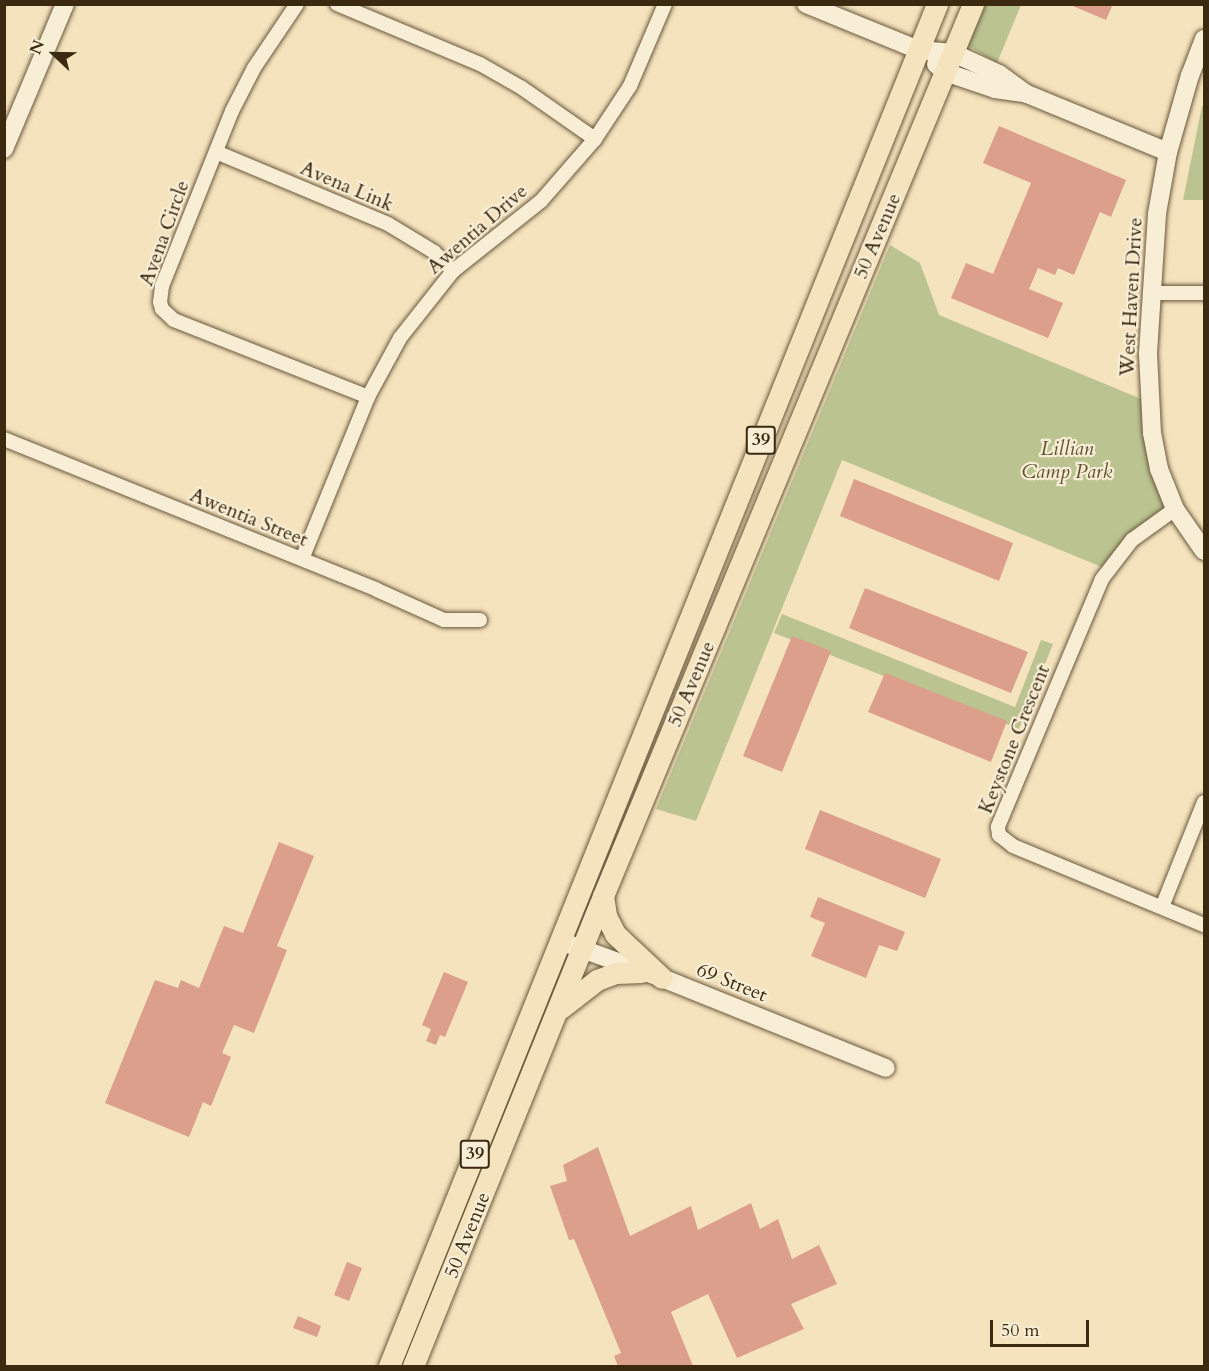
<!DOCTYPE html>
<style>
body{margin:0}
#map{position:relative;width:1209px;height:1371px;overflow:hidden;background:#f5e3be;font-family:Cardo,serif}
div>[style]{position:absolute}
.green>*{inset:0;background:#bbc491}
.building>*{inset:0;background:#db9f8c}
.roads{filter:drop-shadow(0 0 2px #6a583c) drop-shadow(0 0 2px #6a583c)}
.street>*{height:14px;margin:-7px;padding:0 7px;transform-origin:7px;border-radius:7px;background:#f8edd5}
.secondary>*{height:18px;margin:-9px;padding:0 9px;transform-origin:9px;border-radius:9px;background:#f8edd5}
.primary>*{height:21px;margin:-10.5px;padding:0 10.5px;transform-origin:10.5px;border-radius:10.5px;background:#f5e3be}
span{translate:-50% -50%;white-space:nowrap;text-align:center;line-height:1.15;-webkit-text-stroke:4.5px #f8edd5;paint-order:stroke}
.shield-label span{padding:2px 4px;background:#f8edd5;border:2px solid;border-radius:4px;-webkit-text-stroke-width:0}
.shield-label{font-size:18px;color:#3c2a10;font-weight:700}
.street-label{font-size:20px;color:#3c2a10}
.park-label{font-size:20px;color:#5c5030;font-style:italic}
.frame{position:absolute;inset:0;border:6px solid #3c2a10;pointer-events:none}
.north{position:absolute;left:24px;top:24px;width:60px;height:60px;-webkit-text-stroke:4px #f8edd5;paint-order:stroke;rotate:292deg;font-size:16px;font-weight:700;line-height:24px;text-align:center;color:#3c2a10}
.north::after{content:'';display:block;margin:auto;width:21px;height:27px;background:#3c2a10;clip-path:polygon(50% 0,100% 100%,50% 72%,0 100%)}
.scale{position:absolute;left:990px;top:1320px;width:99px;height:27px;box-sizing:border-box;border:3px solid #3c2a10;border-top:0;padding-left:8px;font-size:18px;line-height:21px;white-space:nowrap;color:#3c2a10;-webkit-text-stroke:4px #f8edd5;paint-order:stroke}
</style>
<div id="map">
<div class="green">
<div style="clip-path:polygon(984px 5px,1021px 5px,997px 63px,967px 45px)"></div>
<div style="clip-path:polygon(1202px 106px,1204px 107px,1204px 200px,1183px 200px)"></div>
<div style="clip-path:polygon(890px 245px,920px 263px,939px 315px,1151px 403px,1175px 509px,1109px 570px,842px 460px,696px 821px,656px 809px)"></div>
<div style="clip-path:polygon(782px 614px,1015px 707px,1041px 640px,1053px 644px,1019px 729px,774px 633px)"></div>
</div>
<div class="building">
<div style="clip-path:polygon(1068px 4px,1113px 4px,1106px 20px)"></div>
<div style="clip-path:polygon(999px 126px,1126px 180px,1111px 217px,1100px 212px,1074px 275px,1058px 268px,1055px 275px,1038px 268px,1029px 289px,1063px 303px,1048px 338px,951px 298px,966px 263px,993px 274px,1031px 183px,983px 163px)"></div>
<div style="clip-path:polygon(854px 479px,1013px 543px,999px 581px,840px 516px)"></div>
<div style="clip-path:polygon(865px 588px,1028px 652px,1011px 693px,849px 628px)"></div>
<div style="clip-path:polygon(792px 636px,831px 651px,782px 772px,743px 756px)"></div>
<div style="clip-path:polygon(885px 673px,1007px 721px,991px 762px,868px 712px)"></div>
<div style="clip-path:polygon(820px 810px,941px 859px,925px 898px,805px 849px)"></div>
<div style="clip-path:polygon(279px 842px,314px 856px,277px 946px,287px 950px,254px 1033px,234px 1025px,222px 1053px,231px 1057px,211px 1106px,203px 1102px,189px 1137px,105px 1103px,155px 980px,178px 988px,181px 980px,199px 988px,224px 926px,243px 933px)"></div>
<div style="clip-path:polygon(818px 897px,905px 932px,897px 951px,879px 945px,866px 978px,811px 956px,825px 923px,810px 917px)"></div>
<div style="clip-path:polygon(444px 972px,468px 982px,445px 1037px,440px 1035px,436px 1045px,426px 1041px,431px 1029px,422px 1025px)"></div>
<div style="clip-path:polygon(598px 1147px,630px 1236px,691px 1206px,698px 1230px,751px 1203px,760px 1229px,778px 1219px,792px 1259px,819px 1245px,837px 1284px,791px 1304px,804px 1329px,737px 1358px,708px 1294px,671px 1312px,693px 1366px,618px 1366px,614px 1356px,621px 1353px,574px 1239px,569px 1240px,550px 1186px,567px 1181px,563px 1165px)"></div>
<div style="clip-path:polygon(347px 1262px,362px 1268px,349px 1301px,334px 1295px)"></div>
<div style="clip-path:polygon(298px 1316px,321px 1326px,317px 1337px,293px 1328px)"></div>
</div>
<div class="roads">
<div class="street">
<div style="left:297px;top:4px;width:77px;rotate:123.9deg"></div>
<div style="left:254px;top:68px;width:48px;rotate:117.1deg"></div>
<div style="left:232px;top:111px;width:188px;rotate:111.8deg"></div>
<div style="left:162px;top:286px;width:16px;rotate:97deg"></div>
<div style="left:160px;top:302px;width:7px;rotate:74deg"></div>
<div style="left:162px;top:309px;width:16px;rotate:43deg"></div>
<div style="left:174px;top:320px;width:209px;rotate:21.6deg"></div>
<div style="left:337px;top:4px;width:155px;rotate:22.8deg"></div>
<div style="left:480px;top:64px;width:48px;rotate:29.7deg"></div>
<div style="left:522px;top:88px;width:89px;rotate:34.9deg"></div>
<div style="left:216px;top:152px;width:186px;rotate:22.7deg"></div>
<div style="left:388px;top:224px;width:54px;rotate:31.3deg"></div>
<div style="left:434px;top:252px;width:27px;rotate:45deg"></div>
<div style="left:1150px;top:293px;width:54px"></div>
<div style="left:4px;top:439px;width:402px;rotate:22deg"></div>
<div style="left:377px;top:590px;width:73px;rotate:24.1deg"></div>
<div style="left:444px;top:620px;width:36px"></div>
<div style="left:1175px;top:509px;width:53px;rotate:144.2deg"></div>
<div style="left:1132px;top:540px;width:49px;rotate:127.6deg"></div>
<div style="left:1102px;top:579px;width:269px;rotate:112.8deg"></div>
<div style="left:998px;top:827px;width:8px;rotate:83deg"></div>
<div style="left:999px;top:835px;width:18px;rotate:38deg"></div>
<div style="left:1013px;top:846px;width:207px;rotate:22.5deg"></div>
<div style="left:302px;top:559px;width:175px;rotate:-67.8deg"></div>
<div style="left:368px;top:397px;width:67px;rotate:-61.5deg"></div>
<div style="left:400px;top:338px;width:85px;rotate:-51.7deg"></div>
<div style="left:453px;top:271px;width:112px;rotate:-38.5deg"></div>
<div style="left:541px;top:201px;width:82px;rotate:-48.9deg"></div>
<div style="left:595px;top:139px;width:64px;rotate:-56.6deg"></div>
<div style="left:630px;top:86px;width:89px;rotate:-66.9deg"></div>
<div style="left:1162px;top:907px;width:113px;rotate:-68.2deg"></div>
</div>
<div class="secondary">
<div style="left:806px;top:4px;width:122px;rotate:22.2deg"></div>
<div style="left:919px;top:50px;width:34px;rotate:5deg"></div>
<div style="left:953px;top:53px;width:51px;rotate:24.5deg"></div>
<div style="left:999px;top:74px;width:34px;rotate:36deg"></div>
<div style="left:1027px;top:94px;width:152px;rotate:22.4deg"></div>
<div style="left:1204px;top:39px;width:39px;rotate:111deg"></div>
<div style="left:1190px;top:75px;width:80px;rotate:105.9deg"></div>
<div style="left:1168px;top:152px;width:63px;rotate:100.1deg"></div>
<div style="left:1157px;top:214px;width:140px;rotate:93.7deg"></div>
<div style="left:1148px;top:354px;width:79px;rotate:87.1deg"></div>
<div style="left:1152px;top:433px;width:37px;rotate:79deg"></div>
<div style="left:1159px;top:469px;width:43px;rotate:68.2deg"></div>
<div style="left:1175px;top:509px;width:51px;rotate:55.4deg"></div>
<div style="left:936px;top:64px;width:12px;rotate:42deg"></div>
<div style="left:945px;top:72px;width:53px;rotate:18.8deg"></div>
<div style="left:995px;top:89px;width:27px;rotate:8deg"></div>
<div style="left:4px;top:149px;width:157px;rotate:-67.2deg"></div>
<div style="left:560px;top:941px;width:109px;rotate:19.9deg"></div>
<div style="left:662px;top:978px;width:241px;rotate:21.9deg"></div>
</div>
<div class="primary">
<div style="left:603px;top:896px;width:20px;rotate:81deg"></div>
<div style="left:606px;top:916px;width:20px;rotate:63deg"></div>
<div style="left:615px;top:934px;width:64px;rotate:43.1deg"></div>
<div style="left:561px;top:1008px;width:46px;rotate:-37.9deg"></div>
<div style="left:597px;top:980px;width:19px;rotate:-21deg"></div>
<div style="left:615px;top:973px;width:26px;rotate:-2deg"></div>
<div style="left:389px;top:1366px;width:1468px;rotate:-68.08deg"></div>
<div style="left:413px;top:1366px;width:507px;rotate:-67.99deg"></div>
<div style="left:603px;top:896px;width:966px;rotate:-67.47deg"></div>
</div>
</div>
<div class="shield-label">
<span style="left:761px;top:440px">39</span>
<span style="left:475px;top:1154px">39</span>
</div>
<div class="street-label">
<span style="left:347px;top:186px;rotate:23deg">Avena Link</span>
<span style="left:477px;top:229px;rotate:-41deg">Awentia Drive</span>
<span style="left:164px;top:233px;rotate:-70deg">Avena Circle</span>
<span style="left:877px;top:236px;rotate:-67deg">50 Avenue</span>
<span style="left:1131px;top:297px;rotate:-87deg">West Haven Drive</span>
<span style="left:249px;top:517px;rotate:22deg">Awentia Street</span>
<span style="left:691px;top:684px;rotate:-67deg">50 Avenue</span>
<span style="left:1014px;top:739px;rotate:-68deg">Keystone Crescent</span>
<span style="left:732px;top:982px;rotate:22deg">69 Street</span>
<span style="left:467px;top:1235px;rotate:-68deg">50 Avenue</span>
</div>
<div class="park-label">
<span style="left:1067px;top:460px">Lillian<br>Camp Park</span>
</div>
<div class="frame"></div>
<div class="north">N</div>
<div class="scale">50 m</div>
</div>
